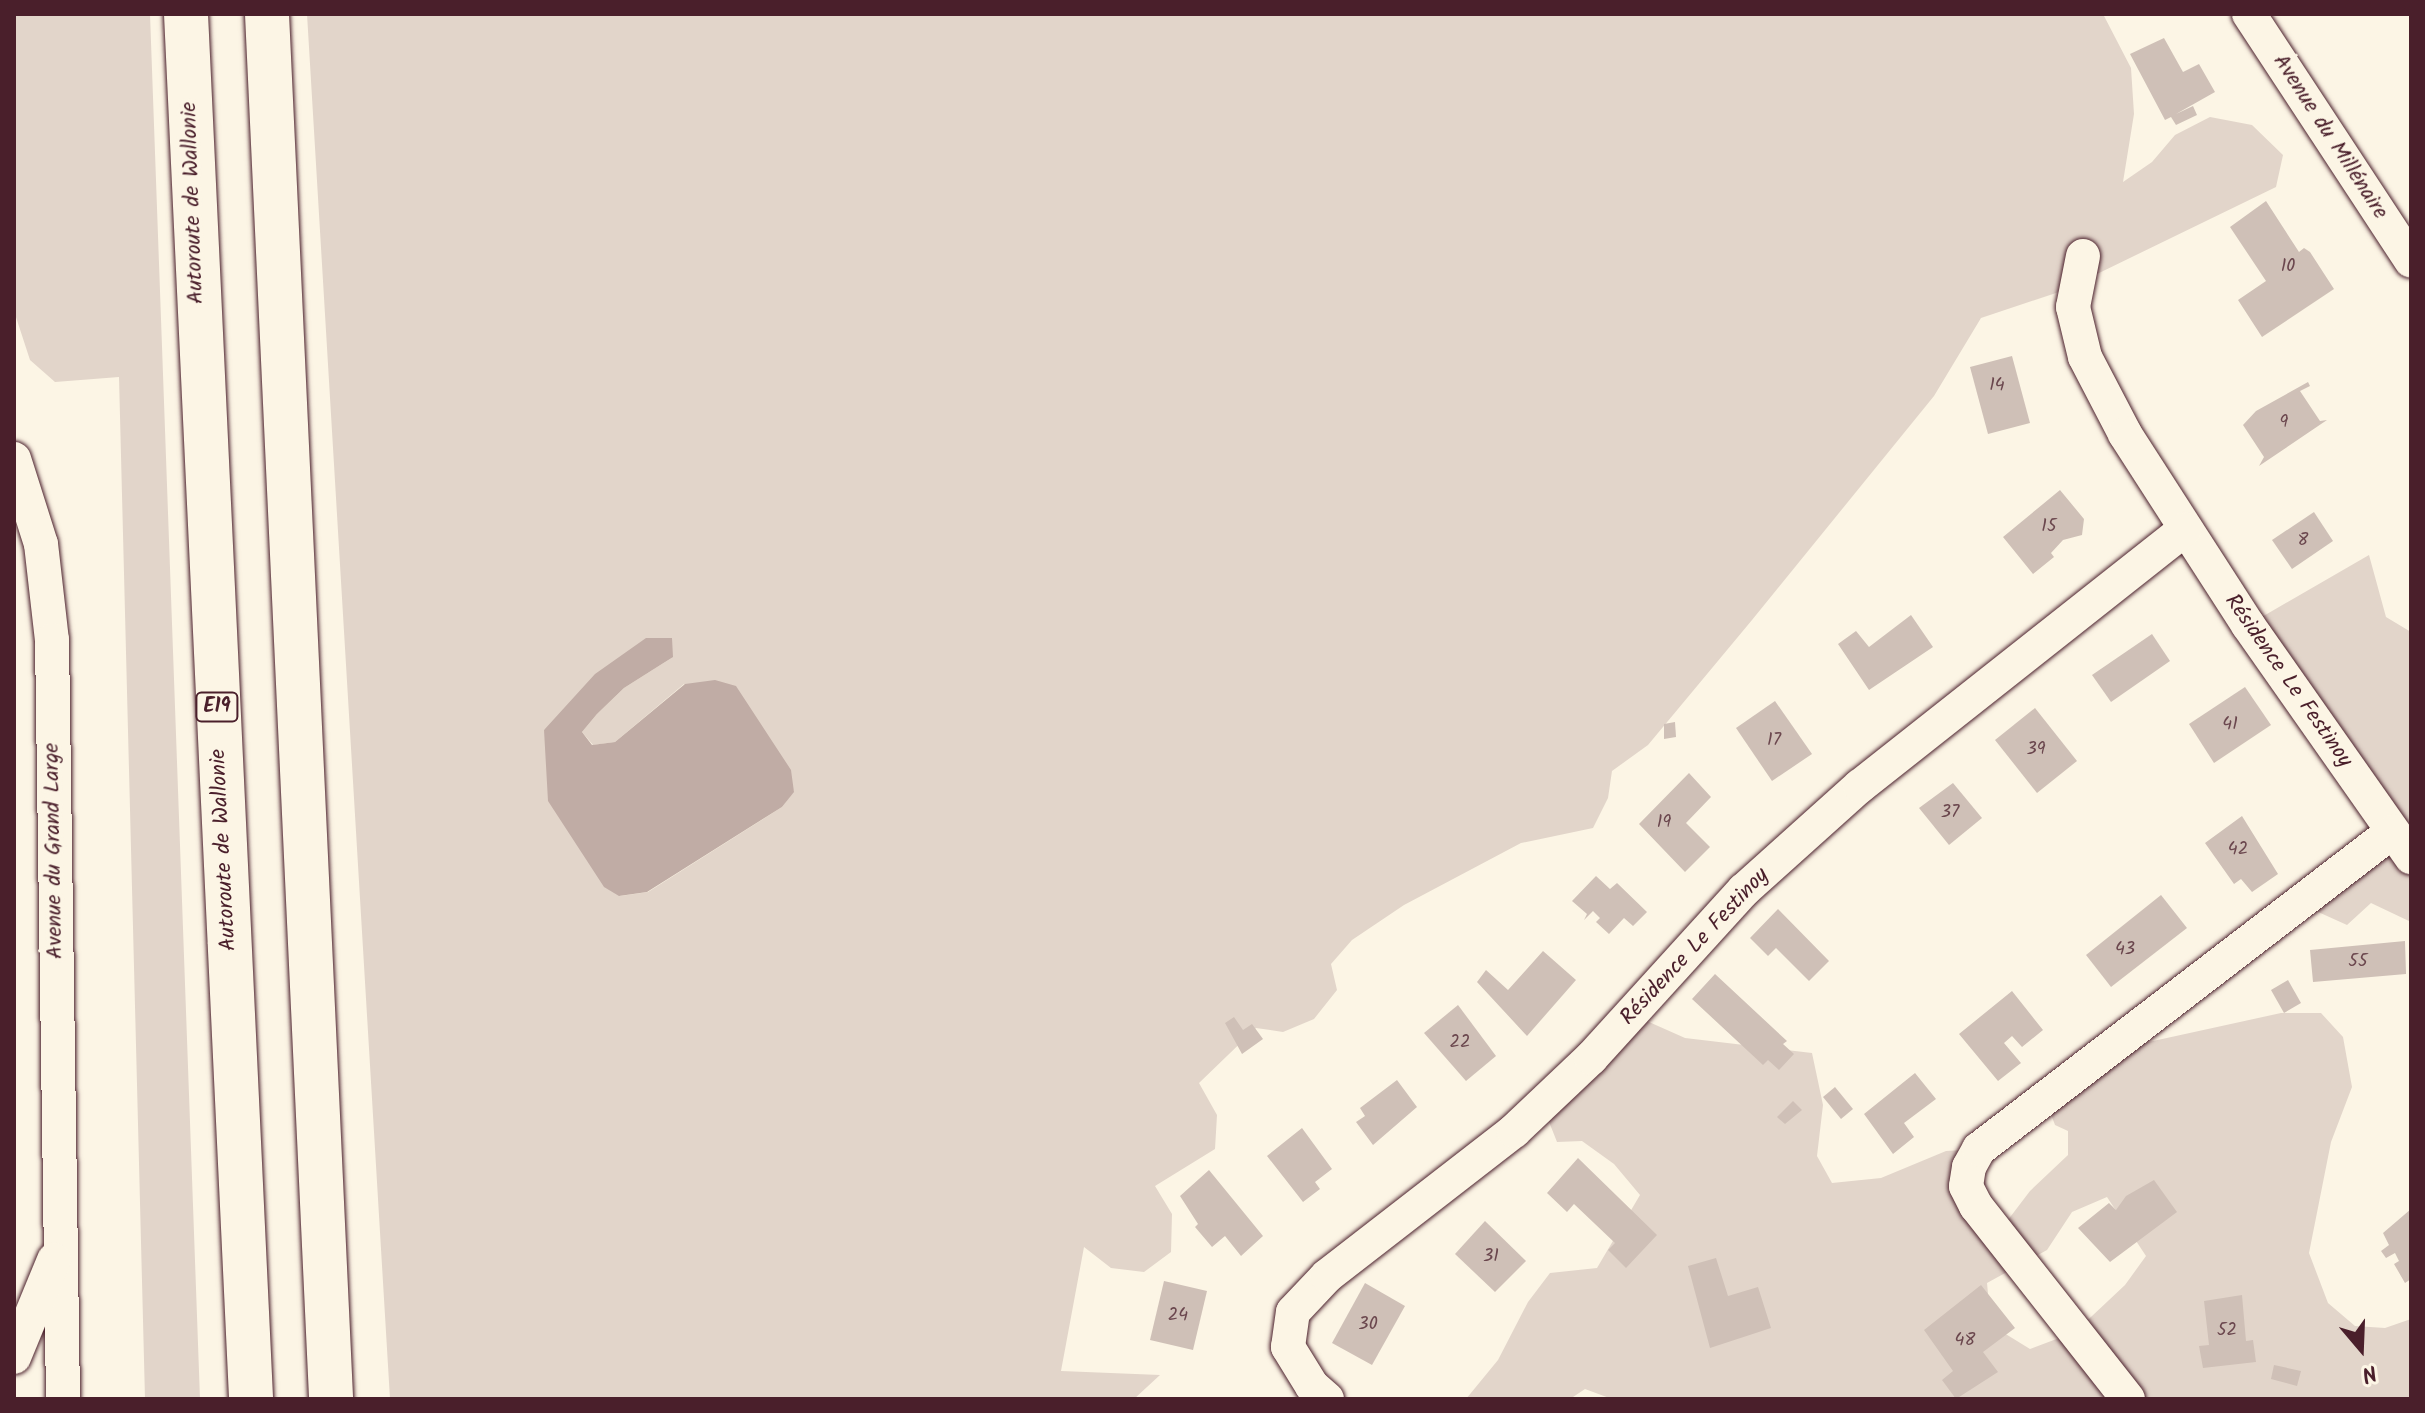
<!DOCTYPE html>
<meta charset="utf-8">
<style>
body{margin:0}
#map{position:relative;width:2425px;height:1413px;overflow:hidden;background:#fcf5e5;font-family:Kalam,sans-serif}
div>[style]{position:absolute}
.green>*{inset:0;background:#e2d5ca}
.water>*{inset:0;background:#c0aca5}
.building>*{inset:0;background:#cfc0b7}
.roads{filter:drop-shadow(0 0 2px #4a1f2b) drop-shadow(0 0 2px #4a1f2b)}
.minor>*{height:34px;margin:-17px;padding:0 17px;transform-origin:17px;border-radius:17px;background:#fcf5e5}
.highway>*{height:44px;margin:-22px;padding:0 22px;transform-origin:22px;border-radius:22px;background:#fcf5e5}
span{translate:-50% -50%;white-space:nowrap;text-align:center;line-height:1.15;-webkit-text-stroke:8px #fcf5e5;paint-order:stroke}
.number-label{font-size:18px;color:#6b474e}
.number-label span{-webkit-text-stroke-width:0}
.shield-label span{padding:2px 6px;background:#fcf5e5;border:2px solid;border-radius:6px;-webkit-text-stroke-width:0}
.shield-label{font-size:20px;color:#4a1f2b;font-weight:700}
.street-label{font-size:22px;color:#4a1f2b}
.frame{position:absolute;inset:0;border:16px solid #4a1f2b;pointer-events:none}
.north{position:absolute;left:2321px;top:1309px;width:80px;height:80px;-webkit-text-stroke:6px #fcf5e5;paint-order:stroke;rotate:161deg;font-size:22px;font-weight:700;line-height:32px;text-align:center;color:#4a1f2b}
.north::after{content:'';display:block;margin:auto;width:28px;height:36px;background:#4a1f2b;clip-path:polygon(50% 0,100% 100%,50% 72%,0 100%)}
</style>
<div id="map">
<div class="green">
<div style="clip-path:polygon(14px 14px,150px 14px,200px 1399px,145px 1399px,119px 377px,55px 382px,30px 360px,14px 311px)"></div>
<div style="clip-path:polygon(evenodd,307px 14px,2103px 14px,2131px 68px,2134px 114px,2123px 182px,2152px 162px,2175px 135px,2210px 117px,2252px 125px,2283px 155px,2276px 187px,2062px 291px,1981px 318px,1934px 396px,1752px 620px,1648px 745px,1612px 771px,1608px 798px,1593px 828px,1521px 843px,1404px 905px,1352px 940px,1331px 964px,1337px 990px,1314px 1019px,1283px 1032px,1256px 1028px,1199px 1083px,1217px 1115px,1215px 1149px,1155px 1186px,1172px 1214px,1171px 1252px,1144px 1272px,1111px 1268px,1084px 1247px,1061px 1371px,1160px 1375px,1134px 1399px,390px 1399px,307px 14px,673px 657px,624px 688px,597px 714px,582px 732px,593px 745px,615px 742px,684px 684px,794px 791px,782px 807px,648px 892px,620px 896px,544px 730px,673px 657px)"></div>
<div style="clip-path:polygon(2369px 555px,2386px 617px,2411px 632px,2411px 922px,2371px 903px,2347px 925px,2296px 902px,2392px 832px,2248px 625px)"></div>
<div style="clip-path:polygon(evenodd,2281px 1013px,2321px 1013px,2343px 1037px,2352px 1087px,2331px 1142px,2309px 1253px,2328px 1303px,2355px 1326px,2385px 1328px,2411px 1319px,2411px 1399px,1612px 1399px,1585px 1389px,1570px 1399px,1466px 1399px,1498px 1360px,1528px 1302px,1550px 1273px,1597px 1268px,1640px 1195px,1614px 1164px,1582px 1141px,1557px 1142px,1542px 1104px,1631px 1014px,1685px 1038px,1812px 1053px,1823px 1105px,1817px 1156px,1832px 1183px,1881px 1178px,1946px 1151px,1979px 1149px,1969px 1167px,1998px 1233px,2030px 1191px,2068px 1155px,2068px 1131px,2055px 1125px,2045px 1098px,2144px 1043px,2281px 1013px,2107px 1197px,2146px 1256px,2125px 1285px,2075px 1332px,2030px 1349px,1991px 1325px,1987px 1283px,2047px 1250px,2072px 1212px,2107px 1197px)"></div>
</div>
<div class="water">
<div style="clip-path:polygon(646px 638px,672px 638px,673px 657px,624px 688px,597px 714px,582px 732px,592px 745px,615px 742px,685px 684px,715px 680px,736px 686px,791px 770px,794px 792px,782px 807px,647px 892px,619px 896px,604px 887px,548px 801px,544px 730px,595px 674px)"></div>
</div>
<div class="building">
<div style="clip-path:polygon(2164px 38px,2183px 72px,2199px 64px,2215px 92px,2176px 114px,2193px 106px,2197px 115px,2176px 125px,2171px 117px,2165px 120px,2130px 54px)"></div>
<div style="clip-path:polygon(2266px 201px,2299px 252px,2304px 248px,2310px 252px,2334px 289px,2262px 337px,2238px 300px,2266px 281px,2230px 227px)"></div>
<div style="clip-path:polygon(2012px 356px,2030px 423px,1988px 434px,1970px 367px)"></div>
<div style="clip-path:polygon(2308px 382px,2310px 386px,2300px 391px,2320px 421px,2327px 420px,2259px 466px,2264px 457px,2243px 425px,2256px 411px)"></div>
<div style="clip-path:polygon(2060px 490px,2084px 519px,2082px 535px,2063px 540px,2051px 553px,2054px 557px,2033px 574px,2003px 537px)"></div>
<div style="clip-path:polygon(2314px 512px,2333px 541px,2292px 569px,2272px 540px)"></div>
<div style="clip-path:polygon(1911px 615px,1933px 647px,1869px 690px,1838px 644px,1856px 631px,1869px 647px)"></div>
<div style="clip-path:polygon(2152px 634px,2170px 661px,2111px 702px,2092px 675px)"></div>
<div style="clip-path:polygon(2245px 687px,2271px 725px,2214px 763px,2189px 724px)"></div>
<div style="clip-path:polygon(1775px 701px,1812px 754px,1772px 781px,1736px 728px)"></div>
<div style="clip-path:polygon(2035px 708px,2077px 761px,2037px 793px,1995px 740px)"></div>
<div style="clip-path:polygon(1675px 722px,1676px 737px,1664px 739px,1664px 724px)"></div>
<div style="clip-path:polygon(1689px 773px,1711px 797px,1686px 823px,1710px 847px,1685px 872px,1639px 824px)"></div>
<div style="clip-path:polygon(1953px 783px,1982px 818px,1949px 845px,1919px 808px)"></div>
<div style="clip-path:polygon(2242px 816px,2278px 874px,2252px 892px,2241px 879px,2234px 884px,2205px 843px)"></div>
<div style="clip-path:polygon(1596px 876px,1610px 889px,1617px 883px,1647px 912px,1633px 926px,1624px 918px,1609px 934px,1596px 922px,1600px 918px,1593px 911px,1584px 920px,1587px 914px,1572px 901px)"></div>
<div style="clip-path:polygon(2161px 895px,2187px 928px,2111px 987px,2086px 955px)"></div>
<div style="clip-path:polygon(1778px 909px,1829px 961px,1809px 981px,1776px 948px,1768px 956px,1750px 938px)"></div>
<div style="clip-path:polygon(2405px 941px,2406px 974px,2313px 982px,2310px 950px)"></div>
<div style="clip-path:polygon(1543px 951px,1576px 980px,1527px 1036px,1477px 982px,1486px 970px,1508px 990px)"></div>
<div style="clip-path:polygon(1715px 974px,1787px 1041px,1783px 1044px,1794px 1054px,1779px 1070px,1768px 1060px,1763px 1065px,1692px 999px)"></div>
<div style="clip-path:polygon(2288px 980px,2301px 1003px,2284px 1013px,2271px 990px)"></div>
<div style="clip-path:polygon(2012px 991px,2043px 1030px,2022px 1047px,2012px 1036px,2004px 1043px,2021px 1063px,1998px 1081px,1959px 1034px)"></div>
<div style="clip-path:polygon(1458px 1005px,1496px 1056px,1466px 1081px,1424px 1033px)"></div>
<div style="clip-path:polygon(1234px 1017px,1243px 1030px,1252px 1024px,1263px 1039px,1242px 1054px,1225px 1023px)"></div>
<div style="clip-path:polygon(1915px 1073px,1936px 1099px,1904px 1123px,1914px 1137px,1893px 1154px,1864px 1114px)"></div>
<div style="clip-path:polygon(1397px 1080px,1417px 1107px,1373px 1145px,1356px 1122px,1365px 1116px,1360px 1108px)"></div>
<div style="clip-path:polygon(1835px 1087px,1853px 1109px,1841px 1119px,1823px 1097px)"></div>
<div style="clip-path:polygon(1793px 1101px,1802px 1110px,1785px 1124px,1777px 1117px)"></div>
<div style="clip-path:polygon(1302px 1128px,1332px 1169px,1315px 1182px,1320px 1189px,1303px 1202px,1267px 1156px)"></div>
<div style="clip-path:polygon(1578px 1158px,1657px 1235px,1626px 1268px,1608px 1250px,1615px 1243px,1574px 1204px,1567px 1212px,1547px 1193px)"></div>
<div style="clip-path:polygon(1209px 1170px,1263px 1236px,1241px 1256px,1225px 1236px,1212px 1247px,1195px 1227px,1198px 1224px,1180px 1196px)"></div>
<div style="clip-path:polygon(2154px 1180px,2177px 1212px,2110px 1262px,2078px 1228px,2109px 1203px,2116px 1210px,2126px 1196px)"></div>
<div style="clip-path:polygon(2411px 1209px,2411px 1279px,2405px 1283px,2394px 1264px,2399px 1261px,2395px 1253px,2386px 1258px,2381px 1251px,2389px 1245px,2383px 1233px)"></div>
<div style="clip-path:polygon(1485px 1221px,1526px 1261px,1495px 1292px,1455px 1254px)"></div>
<div style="clip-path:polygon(1716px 1258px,1728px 1296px,1758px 1287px,1771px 1328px,1710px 1348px,1688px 1266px)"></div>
<div style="clip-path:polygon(1164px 1281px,1207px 1291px,1193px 1350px,1150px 1340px)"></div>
<div style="clip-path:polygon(1365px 1283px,1405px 1306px,1372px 1365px,1332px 1343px)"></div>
<div style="clip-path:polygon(1981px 1285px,2015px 1328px,1983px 1352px,1998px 1372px,1956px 1399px,1942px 1380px,1953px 1371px,1924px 1330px)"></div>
<div style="clip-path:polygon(2242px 1295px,2246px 1341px,2253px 1340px,2256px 1362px,2203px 1368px,2199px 1346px,2209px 1345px,2204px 1301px)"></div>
<div style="clip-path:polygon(2274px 1365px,2301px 1371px,2297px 1386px,2271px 1379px)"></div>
</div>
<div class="roads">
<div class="minor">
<div style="left:2249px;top:14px;width:295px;rotate:56.7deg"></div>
<div style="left:2083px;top:256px;width:52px;rotate:101.1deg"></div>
<div style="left:2073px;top:307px;width:51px;rotate:76.5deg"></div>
<div style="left:2085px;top:357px;width:87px;rotate:62.5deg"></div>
<div style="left:2125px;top:434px;width:227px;rotate:57.2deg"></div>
<div style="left:2248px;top:625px;width:284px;rotate:54.9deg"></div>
<div style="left:14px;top:459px;width:89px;rotate:72.4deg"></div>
<div style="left:41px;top:544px;width:97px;rotate:83.5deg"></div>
<div style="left:52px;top:640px;width:759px;rotate:89.17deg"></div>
<div style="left:14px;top:1357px;width:105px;rotate:-67.6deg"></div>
<div style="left:1327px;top:1399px;width:20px;rotate:-139deg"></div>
<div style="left:1312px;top:1386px;width:46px;rotate:-121.6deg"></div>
<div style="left:1288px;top:1347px;width:35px;rotate:-82deg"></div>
<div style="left:1293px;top:1312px;width:50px;rotate:-46.6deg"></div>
<div style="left:1327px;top:1276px;width:237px;rotate:-37.8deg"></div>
<div style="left:1514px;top:1131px;width:106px;rotate:-43.5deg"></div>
<div style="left:1591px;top:1058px;width:227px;rotate:-47.7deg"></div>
<div style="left:1744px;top:890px;width:156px;rotate:-41.9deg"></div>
<div style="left:1860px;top:786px;width:414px;rotate:-38.3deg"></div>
<div style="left:2128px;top:1399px;width:246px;rotate:-128.2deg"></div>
<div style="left:1976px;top:1206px;width:22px;rotate:-117deg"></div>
<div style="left:1966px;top:1186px;width:19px;rotate:-81deg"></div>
<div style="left:1969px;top:1167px;width:21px;rotate:-61deg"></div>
<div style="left:1979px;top:1149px;width:521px;rotate:-37.51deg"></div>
</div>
<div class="highway">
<div style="left:186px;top:14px;width:1387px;rotate:87.31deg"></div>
<div style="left:267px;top:14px;width:1386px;rotate:87.35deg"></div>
</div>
</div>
<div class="number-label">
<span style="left:2288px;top:267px">10</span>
<span style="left:1997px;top:386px">14</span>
<span style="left:2284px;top:423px">9</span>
<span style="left:2049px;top:527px">15</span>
<span style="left:2303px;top:541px">8</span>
<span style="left:2230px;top:725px">41</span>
<span style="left:1774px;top:741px">17</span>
<span style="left:2036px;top:750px">39</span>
<span style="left:1950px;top:813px">37</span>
<span style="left:1664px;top:823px">19</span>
<span style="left:2238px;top:850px">42</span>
<span style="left:2125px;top:950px">43</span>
<span style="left:2358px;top:962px">55</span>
<span style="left:1460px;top:1043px">22</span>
<span style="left:1491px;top:1257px">31</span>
<span style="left:1178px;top:1316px">24</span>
<span style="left:1368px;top:1325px">30</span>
<span style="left:2227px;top:1331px">52</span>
<span style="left:1965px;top:1341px">48</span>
</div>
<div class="shield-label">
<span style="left:217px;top:707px">E19</span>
</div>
<div class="street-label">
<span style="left:2330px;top:137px;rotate:57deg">Avenue du Millénaire</span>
<span style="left:193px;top:203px;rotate:-92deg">Autoroute de Wallonie</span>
<span style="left:2288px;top:681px;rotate:55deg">Résidence Le Festinoy</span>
<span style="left:224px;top:850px;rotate:-93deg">Autoroute de Wallonie</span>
<span style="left:54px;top:851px;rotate:-91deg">Avenue du Grand Large</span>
<span style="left:1695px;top:947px;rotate:-47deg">Résidence Le Festinoy</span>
</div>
<div class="frame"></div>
<div class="north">N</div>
</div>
